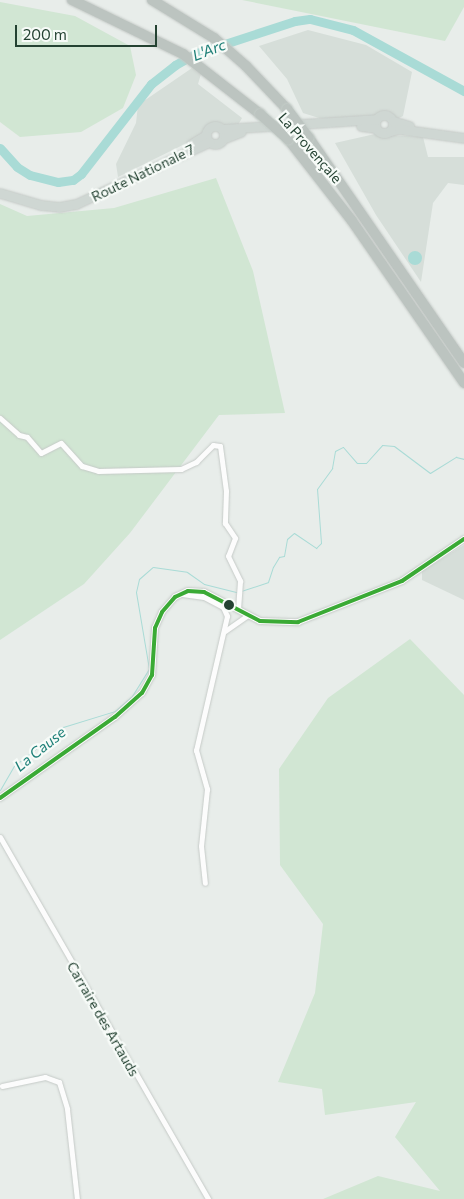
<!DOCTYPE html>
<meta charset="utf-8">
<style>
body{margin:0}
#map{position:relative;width:464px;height:1199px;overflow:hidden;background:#e8edea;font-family:Commissioner,sans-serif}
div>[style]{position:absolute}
.built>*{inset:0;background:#d6ded9}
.green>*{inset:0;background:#d1e6d3}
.water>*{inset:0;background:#a9dbd6}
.round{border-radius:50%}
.stream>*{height:1px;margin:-0.5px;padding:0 0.5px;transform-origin:0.5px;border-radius:0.5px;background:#a9dbd6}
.river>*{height:9px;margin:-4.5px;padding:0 4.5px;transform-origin:4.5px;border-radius:4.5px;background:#a9dbd6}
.roads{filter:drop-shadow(0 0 1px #c5cac7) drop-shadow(0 0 1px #c5cac7)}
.minor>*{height:5px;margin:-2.5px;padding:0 2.5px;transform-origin:2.5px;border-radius:2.5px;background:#fcfcfc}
.tertiary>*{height:6px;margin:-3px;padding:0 3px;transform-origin:3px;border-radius:3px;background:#fcfcfc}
.primary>*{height:9px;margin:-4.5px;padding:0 4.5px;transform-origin:4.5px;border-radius:4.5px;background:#cfd7d3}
.primary>.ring{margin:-4.5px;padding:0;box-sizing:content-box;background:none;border:9px solid #cfd7d3;border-radius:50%}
.motorway>*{height:10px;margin:-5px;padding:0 5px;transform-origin:5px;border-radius:5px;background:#bcc4c0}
.bridges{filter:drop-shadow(0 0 1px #c3ccc7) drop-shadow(0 0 1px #c3ccc7)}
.motorway-bridge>*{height:10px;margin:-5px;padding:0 5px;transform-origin:5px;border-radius:5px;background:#bcc4c0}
.bus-1>*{height:4px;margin:-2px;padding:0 2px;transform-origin:2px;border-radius:2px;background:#3aaa35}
.dots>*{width:14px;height:14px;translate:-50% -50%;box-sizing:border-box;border:2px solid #f7fbf8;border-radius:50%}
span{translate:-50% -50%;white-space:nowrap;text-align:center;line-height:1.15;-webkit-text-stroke:4.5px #f7fbf8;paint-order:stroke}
.street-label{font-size:14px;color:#244232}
.water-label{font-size:15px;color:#1d7f77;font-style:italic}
.scale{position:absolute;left:15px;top:25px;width:142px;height:22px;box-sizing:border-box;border:2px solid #244232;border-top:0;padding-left:6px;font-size:15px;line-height:18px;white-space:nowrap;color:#244232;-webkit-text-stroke:4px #f7fbf8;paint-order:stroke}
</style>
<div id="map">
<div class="built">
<div style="clip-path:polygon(308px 30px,366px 45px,412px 72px,403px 116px,397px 119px,388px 111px,381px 111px,373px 118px,319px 118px,303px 113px,287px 79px,259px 46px)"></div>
<div style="clip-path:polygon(192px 68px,201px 74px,198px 84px,242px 118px,237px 127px,227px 127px,221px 123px,205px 128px,199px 137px,118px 177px,116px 164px,136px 123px,138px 105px)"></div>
<div style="clip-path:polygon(375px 134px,423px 137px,428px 157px,464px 157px,464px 185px,448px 183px,433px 203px,421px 282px,376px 215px,335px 143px)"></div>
<div style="clip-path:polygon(464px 545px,464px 600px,422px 580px,422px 571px)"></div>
</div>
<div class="green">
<div style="clip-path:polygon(242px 0,464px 0,464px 7px,445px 41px)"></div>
<div style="clip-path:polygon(0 2px,75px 16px,130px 46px,136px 75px,123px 108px,81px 132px,20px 137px,0 122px)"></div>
<div style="clip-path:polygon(216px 178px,253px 271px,285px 413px,219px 415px,130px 533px,84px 584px,0 640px,0 204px,27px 216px,114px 208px)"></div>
<div style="clip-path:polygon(410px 639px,464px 695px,464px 1199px,323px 1199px,378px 1176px,440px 1191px,395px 1137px,416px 1102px,325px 1115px,322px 1089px,278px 1082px,315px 993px,323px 924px,280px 865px,279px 769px,328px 698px)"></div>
</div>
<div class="water">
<div class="round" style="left:408px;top:251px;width:14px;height:14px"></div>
</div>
<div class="stream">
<div style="left:241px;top:591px;width:28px;rotate:-18deg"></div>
<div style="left:268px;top:582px;width:16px;rotate:-72deg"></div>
<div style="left:273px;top:567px;width:12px;rotate:-59deg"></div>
<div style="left:279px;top:557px;width:5px;rotate:-11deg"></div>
<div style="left:284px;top:556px;width:17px;rotate:-80deg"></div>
<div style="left:287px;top:539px;width:9px;rotate:-41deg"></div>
<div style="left:294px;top:533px;width:27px;rotate:34deg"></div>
<div style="left:316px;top:548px;width:7px;rotate:-45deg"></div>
<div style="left:321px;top:543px;width:54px;rotate:-94.2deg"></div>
<div style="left:317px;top:489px;width:26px;rotate:-54deg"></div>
<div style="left:332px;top:468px;width:17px;rotate:-80deg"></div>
<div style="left:335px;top:451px;width:9px;rotate:-27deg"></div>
<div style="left:343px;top:447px;width:21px;rotate:49deg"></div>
<div style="left:357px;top:463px;width:9px"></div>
<div style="left:366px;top:463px;width:24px;rotate:-48deg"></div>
<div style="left:382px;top:445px;width:12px;rotate:5deg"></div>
<div style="left:394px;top:446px;width:45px;rotate:36.9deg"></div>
<div style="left:430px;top:473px;width:31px;rotate:-32deg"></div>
<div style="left:456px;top:457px;width:8px;rotate:14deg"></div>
<div style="left:0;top:790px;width:28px;rotate:-60deg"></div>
<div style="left:14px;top:766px;width:63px;rotate:-38.5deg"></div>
<div style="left:63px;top:727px;width:54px;rotate:-17.1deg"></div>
<div style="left:115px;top:711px;width:23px;rotate:-41deg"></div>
<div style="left:132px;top:696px;width:32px;rotate:-58deg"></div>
<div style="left:149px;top:669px;width:78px;rotate:-99.6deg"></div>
<div style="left:136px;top:592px;width:13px;rotate:-77deg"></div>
<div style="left:139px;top:579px;width:18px;rotate:-41deg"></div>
<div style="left:153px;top:567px;width:34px;rotate:8deg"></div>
<div style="left:187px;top:572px;width:21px;rotate:35deg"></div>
<div style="left:204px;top:584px;width:34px;rotate:14deg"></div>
</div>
<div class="river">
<div style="left:0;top:148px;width:25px;rotate:48deg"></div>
<div style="left:17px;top:167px;width:15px;rotate:32deg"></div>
<div style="left:30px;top:175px;width:29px;rotate:14deg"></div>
<div style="left:58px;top:182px;width:15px;rotate:-8deg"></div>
<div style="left:73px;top:180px;width:10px;rotate:-37deg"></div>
<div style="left:81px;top:174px;width:114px;rotate:-52.1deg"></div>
<div style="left:151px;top:84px;width:31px;rotate:-38deg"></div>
<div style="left:175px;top:65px;width:25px;rotate:-29deg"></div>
<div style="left:197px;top:53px;width:103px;rotate:-18.1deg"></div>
<div style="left:295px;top:21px;width:15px;rotate:-8deg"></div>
<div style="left:310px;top:19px;width:44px;rotate:14.3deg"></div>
<div style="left:353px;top:30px;width:127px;rotate:28.8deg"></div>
</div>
<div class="roads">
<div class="minor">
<div style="left:0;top:418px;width:25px;rotate:42deg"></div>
<div style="left:19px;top:435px;width:8px;rotate:14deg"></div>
<div style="left:27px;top:437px;width:21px;rotate:49deg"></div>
<div style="left:41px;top:453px;width:22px;rotate:-27deg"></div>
<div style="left:61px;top:443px;width:31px;rotate:48deg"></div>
<div style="left:82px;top:466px;width:17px;rotate:17deg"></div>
<div style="left:98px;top:471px;width:83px;rotate:-1.4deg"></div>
<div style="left:181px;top:469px;width:17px;rotate:-25deg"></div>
<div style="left:196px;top:462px;width:24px;rotate:-45deg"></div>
<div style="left:213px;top:445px;width:7px;rotate:8deg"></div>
<div style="left:220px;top:446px;width:45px;rotate:82.4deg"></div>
<div style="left:226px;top:491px;width:32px;rotate:92deg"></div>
<div style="left:225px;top:523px;width:18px;rotate:56deg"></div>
<div style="left:235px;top:538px;width:19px;rotate:111deg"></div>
<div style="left:228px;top:556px;width:28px;rotate:64deg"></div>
<div style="left:240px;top:581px;width:28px;rotate:94deg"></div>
<div style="left:182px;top:594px;width:22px;rotate:8deg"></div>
<div style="left:204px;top:597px;width:21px;rotate:28deg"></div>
<div style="left:223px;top:607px;width:10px;rotate:66deg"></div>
<div style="left:227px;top:616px;width:138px;rotate:103deg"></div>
<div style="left:196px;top:750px;width:41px;rotate:74.2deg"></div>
<div style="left:207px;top:789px;width:57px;rotate:96deg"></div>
<div style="left:201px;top:846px;width:37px;rotate:84deg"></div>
<div style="left:225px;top:631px;width:28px;rotate:-35deg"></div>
<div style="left:0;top:837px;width:418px;rotate:60.1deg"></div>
<div style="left:2px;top:1086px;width:44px;rotate:-11.8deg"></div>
<div style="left:45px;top:1077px;width:15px;rotate:20deg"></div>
<div style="left:59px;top:1082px;width:28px;rotate:73deg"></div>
<div style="left:67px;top:1109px;width:91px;rotate:83.7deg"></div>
</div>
<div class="tertiary">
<div style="left:0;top:798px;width:141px;rotate:-35.2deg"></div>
<div style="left:115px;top:717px;width:36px;rotate:-42deg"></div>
<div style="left:142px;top:693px;width:21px;rotate:-61deg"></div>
<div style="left:152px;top:675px;width:47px;rotate:-86.3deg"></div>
<div style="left:155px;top:628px;width:17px;rotate:-66deg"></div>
<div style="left:162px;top:612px;width:20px;rotate:-49deg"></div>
<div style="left:175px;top:597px;width:14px;rotate:-25deg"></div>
<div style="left:188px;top:591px;width:16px;rotate:4deg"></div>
<div style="left:204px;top:592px;width:63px;rotate:27.4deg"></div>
<div style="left:260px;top:621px;width:38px;rotate:2deg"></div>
<div style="left:298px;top:622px;width:112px;rotate:-21.5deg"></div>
<div style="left:402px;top:581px;width:75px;rotate:-34.1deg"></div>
</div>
<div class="primary">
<div class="ring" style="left:375px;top:115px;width:9px;height:9px"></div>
<div style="left:393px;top:121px;width:17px;rotate:17deg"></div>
<div class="ring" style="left:206px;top:126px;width:9px;height:9px"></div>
<div style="left:361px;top:126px;width:15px;rotate:8deg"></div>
<div style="left:223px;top:129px;width:153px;rotate:-3.7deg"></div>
<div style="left:390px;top:131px;width:9px;rotate:-13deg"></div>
<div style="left:399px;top:129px;width:66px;rotate:7.9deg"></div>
<div style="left:225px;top:138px;width:17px;rotate:-21deg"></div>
<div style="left:191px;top:144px;width:17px;rotate:-31deg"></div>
<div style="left:0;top:193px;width:43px;rotate:16.3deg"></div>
<div style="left:41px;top:205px;width:18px;rotate:6deg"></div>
<div style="left:59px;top:207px;width:17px;rotate:-10deg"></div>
<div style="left:76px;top:204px;width:147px;rotate:-25deg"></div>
</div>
<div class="motorway">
<div style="left:72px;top:0;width:123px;rotate:25.9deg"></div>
<div style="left:183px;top:54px;width:98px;rotate:37.9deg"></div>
<div style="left:152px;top:0;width:73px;rotate:31.5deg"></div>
<div style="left:214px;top:38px;width:43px;rotate:41.2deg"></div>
<div style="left:246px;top:66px;width:59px;rotate:46.4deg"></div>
<div style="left:309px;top:138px;width:273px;rotate:55.4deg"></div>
<div style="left:288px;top:139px;width:104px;rotate:52deg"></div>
<div style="left:352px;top:221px;width:197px;rotate:55.3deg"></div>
</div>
</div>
<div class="bridges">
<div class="motorway-bridge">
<div style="left:287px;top:109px;width:36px;rotate:53deg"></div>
<div style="left:260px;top:114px;width:38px;rotate:42deg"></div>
</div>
</div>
<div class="bus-1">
<div style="left:0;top:798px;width:141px;rotate:-35.2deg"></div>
<div style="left:115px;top:717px;width:36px;rotate:-42deg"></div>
<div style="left:142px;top:693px;width:21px;rotate:-61deg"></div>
<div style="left:152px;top:675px;width:47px;rotate:-86.3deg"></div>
<div style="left:155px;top:628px;width:17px;rotate:-66deg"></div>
<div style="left:162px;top:612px;width:20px;rotate:-49deg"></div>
<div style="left:175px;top:597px;width:14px;rotate:-25deg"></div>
<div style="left:188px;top:591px;width:16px;rotate:4deg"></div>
<div style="left:204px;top:592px;width:63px;rotate:27.4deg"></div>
<div style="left:260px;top:621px;width:38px;rotate:2deg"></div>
<div style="left:298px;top:622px;width:112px;rotate:-21.5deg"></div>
<div style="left:402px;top:581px;width:75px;rotate:-34.1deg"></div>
</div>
<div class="dots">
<div style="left:229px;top:605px;background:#244232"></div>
</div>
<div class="street-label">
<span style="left:310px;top:148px;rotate:49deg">La Provençale</span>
<span style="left:143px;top:173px;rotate:-26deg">Route Nationale 7</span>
<span style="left:103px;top:1019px;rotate:60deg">Carraire des Artauds</span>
</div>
<div class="water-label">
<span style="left:209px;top:50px;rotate:-21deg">L'Arc</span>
<span style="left:40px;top:749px;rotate:-39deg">La Cause</span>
</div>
<div class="scale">200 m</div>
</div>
